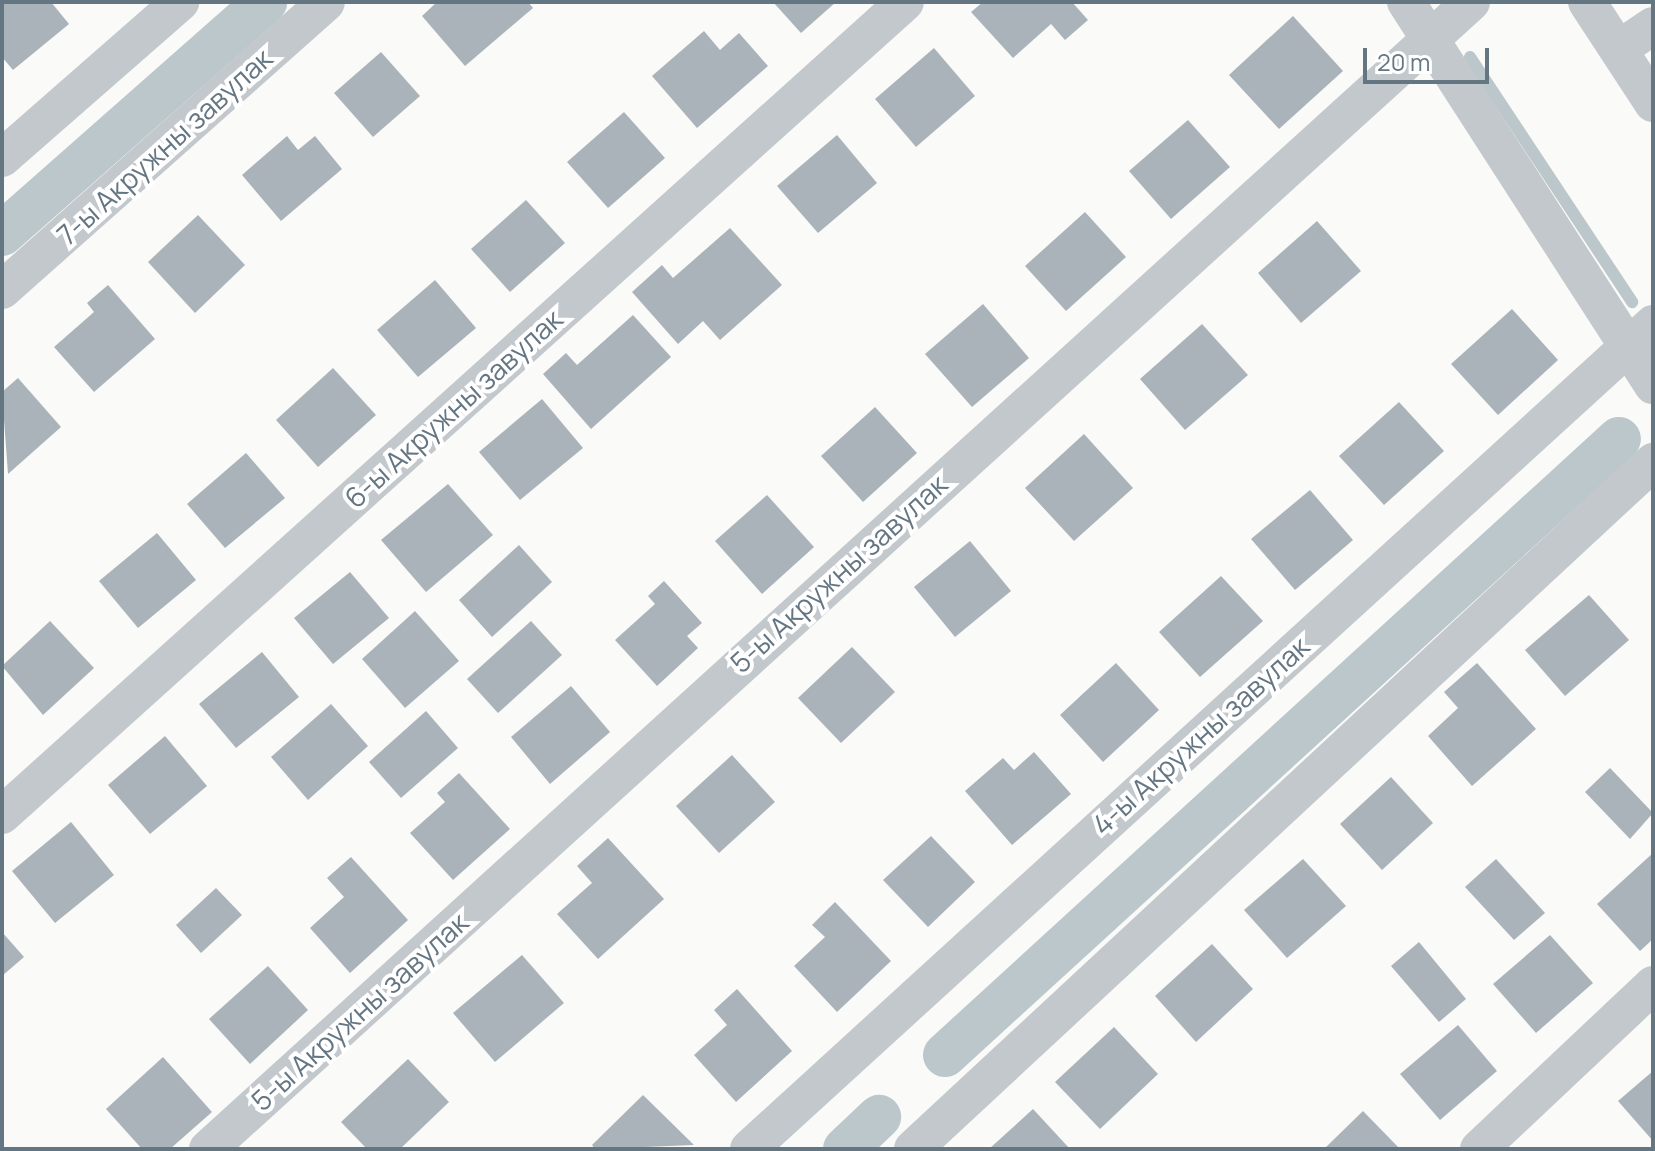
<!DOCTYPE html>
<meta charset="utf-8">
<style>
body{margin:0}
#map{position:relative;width:1655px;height:1151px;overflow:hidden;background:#fafaf8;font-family:Manrope,sans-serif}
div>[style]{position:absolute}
.stream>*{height:12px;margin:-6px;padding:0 6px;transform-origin:6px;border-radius:6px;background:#bbc7cb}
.canal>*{height:44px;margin:-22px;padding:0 22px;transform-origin:22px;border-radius:22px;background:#bbc7cb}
.building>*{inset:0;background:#aab3b9}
.minor>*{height:38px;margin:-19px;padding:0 19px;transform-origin:19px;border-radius:19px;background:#c3c8cc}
span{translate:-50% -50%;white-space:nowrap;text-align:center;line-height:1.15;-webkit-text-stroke:8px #fff;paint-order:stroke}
.street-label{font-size:28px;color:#657683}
.frame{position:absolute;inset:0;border:4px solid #657683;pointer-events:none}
.scale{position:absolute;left:1363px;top:48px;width:126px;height:36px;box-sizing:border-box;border:4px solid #657683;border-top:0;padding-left:10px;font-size:24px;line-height:28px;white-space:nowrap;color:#657683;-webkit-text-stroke:6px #fff;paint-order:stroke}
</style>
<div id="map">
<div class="stream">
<div style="left:1470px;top:57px;width:294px;rotate:56.5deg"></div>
</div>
<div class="canal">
<div style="left:2px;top:234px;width:351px;rotate:-41.4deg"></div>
<div style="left:945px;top:1055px;width:913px;rotate:-42.43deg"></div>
<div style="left:845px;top:1149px;width:47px;rotate:-43.3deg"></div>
</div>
<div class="building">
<div style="clip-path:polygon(2px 2px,51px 2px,69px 24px,13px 70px,2px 57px)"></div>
<div style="clip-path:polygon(437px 2px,528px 2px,533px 8px,465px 66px,422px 16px)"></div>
<div style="clip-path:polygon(773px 2px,836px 2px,801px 33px)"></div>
<div style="clip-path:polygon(983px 2px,1072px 2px,1088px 20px,1065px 40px,1051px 24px,1013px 58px,971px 12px)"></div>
<div style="clip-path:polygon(1293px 16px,1343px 71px,1279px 129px,1229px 75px)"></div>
<div style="clip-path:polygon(704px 31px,720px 50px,739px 33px,768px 66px,697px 128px,652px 76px)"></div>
<div style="clip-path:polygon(934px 48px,975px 96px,916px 147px,875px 99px)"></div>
<div style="clip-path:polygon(381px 52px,420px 96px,373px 137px,334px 93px)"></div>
<div style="clip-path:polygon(624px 112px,665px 158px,608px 208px,567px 162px)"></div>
<div style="clip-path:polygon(1188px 120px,1230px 167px,1171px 219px,1129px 171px)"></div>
<div style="clip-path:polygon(837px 135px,877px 183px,818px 233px,777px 186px)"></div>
<div style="clip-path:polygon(287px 136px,298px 150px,315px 136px,342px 169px,281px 221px,242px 175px)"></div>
<div style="clip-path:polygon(526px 200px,565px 243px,510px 292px,471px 249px)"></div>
<div style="clip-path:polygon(1085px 212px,1126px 257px,1066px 311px,1025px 266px)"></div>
<div style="clip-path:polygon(198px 215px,245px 265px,195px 313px,148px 262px)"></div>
<div style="clip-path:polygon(1317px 221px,1361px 271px,1301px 323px,1258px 273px)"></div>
<div style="clip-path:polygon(730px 228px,782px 285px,720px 340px,703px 321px,678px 344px,632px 292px,662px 265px,673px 278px)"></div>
<div style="clip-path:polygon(435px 280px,476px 328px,418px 377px,377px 330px)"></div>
<div style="clip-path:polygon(108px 285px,155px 339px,94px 392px,54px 347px,94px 312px,87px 303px)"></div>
<div style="clip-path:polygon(983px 304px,1029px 358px,972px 407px,925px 354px)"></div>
<div style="clip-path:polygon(1512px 309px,1558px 360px,1498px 415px,1451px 364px)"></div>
<div style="clip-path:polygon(633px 315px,671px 357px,591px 429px,543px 374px,566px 353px,577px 365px)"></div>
<div style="clip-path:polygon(1202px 324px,1248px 375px,1185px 430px,1140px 379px)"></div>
<div style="clip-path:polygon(333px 368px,376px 415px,318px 467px,276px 420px)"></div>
<div style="clip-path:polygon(18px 378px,61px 427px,8px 474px,2px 392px)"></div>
<div style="clip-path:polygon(542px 399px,583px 448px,520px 500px,479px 452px)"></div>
<div style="clip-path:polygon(1399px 402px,1444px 451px,1384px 505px,1339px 456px)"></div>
<div style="clip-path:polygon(875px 407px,917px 453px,863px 502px,821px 456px)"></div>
<div style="clip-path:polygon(1084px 434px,1133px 488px,1074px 541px,1025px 488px)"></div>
<div style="clip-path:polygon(246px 453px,285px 498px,225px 548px,187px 504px)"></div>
<div style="clip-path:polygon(448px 484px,493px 535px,426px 592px,381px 540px)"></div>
<div style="clip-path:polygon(1310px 490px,1353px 540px,1295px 590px,1251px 539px)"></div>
<div style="clip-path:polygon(767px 495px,814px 547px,762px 594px,715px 541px)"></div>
<div style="clip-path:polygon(157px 533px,196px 580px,138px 628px,99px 581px)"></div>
<div style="clip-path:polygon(970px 541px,1011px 591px,955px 637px,914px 587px)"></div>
<div style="clip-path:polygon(519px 545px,552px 582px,492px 637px,459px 600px)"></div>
<div style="clip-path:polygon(350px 572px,389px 618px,333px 664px,294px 618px)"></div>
<div style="clip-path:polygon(1221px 576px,1263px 621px,1200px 677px,1159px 632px)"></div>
<div style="clip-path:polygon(664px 581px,702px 623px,687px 636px,698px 648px,657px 686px,615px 640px,655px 604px,648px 596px)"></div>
<div style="clip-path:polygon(1589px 595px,1629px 640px,1565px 696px,1525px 650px)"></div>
<div style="clip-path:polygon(415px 611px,459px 661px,405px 708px,362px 659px)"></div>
<div style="clip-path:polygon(50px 621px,94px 668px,43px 715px,2px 666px)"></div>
<div style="clip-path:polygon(531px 621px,562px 655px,498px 713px,467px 679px)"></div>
<div style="clip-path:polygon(852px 647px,895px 692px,841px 743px,798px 698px)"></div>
<div style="clip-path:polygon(262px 652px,299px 697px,236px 748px,199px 704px)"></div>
<div style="clip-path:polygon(1116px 663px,1159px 710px,1103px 762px,1060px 715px)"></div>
<div style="clip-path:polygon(1477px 663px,1536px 729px,1472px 786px,1428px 736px,1458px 708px,1444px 692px)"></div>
<div style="clip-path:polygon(571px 686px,610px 732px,550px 784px,511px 737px)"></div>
<div style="clip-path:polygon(331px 704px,368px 746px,308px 800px,271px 757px)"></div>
<div style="clip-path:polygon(426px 711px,458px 748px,401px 798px,369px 762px)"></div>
<div style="clip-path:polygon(165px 736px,207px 786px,150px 834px,108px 785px)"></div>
<div style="clip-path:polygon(1034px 752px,1071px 794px,1012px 845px,965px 791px,1003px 758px,1014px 770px)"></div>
<div style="clip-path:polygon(732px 755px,775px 802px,719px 853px,676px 806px)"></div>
<div style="clip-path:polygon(1610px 768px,1653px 813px,1630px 839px,1585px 792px)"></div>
<div style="clip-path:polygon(459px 773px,510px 829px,453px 880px,410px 833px,445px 802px,437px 793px)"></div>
<div style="clip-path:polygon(1391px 777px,1433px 823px,1382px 870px,1340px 824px)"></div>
<div style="clip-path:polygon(71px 822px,114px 875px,55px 923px,12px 871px)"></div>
<div style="clip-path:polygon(931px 836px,975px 882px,928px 927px,883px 880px)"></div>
<div style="clip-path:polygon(608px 838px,664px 899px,598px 959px,557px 914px,592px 883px,577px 866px)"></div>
<div style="clip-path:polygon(1653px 853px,1653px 939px,1640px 951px,1597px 904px)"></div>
<div style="clip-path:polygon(351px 857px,408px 920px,350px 973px,310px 928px,344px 897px,327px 878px)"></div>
<div style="clip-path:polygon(1303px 859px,1346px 906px,1287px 958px,1244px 910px)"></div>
<div style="clip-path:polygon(1496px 859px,1545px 913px,1514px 940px,1465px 887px)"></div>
<div style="clip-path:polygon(216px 888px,242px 915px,201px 953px,176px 925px)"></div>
<div style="clip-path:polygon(835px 902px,891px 961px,837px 1012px,794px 966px,825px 937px,812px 925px)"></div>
<div style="clip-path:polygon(2px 932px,24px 957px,2px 976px)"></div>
<div style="clip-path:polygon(1550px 935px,1593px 983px,1536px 1033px,1493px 984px)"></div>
<div style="clip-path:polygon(1419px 942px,1466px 999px,1439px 1022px,1391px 966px)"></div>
<div style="clip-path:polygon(1212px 944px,1253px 989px,1196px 1042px,1155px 996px)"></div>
<div style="clip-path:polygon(522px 955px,564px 1003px,495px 1062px,453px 1013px)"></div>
<div style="clip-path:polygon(268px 966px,308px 1010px,250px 1064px,209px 1019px)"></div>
<div style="clip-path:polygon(737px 989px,792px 1051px,736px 1102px,694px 1055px,727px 1025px,714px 1010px)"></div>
<div style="clip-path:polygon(1458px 1025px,1497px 1071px,1440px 1120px,1400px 1074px)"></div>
<div style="clip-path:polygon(1114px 1027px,1158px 1074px,1100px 1129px,1055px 1082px)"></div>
<div style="clip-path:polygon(163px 1057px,212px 1112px,170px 1149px,142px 1149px,106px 1109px)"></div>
<div style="clip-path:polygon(408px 1059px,449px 1102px,400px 1149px,367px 1149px,341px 1122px)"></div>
<div style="clip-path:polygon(1653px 1071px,1653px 1141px,1618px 1101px)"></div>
<div style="clip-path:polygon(643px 1095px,694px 1145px,595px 1149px,592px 1145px)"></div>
<div style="clip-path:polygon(1033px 1109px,1070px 1149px,989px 1149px)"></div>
<div style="clip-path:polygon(1363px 1111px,1400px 1149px,1324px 1149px)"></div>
</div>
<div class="minor">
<div style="left:1406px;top:2px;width:456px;rotate:57.2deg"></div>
<div style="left:1587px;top:2px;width:121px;rotate:56.8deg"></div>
<div style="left:1619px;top:49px;width:41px;rotate:-34.1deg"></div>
<div style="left:2px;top:158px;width:237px;rotate:-41.2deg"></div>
<div style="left:2px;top:290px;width:433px;rotate:-41.6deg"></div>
<div style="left:2px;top:815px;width:1215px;rotate:-42deg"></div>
<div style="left:208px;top:1149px;width:1706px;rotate:-42.24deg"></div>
<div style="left:749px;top:1149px;width:1224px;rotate:-42.38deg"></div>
<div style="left:913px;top:1149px;width:1010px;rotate:-42.87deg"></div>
<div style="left:1479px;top:1149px;width:239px;rotate:-43.3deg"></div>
</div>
<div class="street-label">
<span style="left:164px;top:146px;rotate:-42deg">7-ы Акружны завулак</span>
<span style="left:453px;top:408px;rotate:-42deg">6-ы Акружны завулак</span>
<span style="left:838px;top:573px;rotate:-42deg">5-ы Акружны завулак</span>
<span style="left:1200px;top:735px;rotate:-42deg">4-ы Акружны завулак</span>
<span style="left:359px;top:1011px;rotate:-42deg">5-ы Акружны завулак</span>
</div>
<div class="frame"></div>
<div class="scale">20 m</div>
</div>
